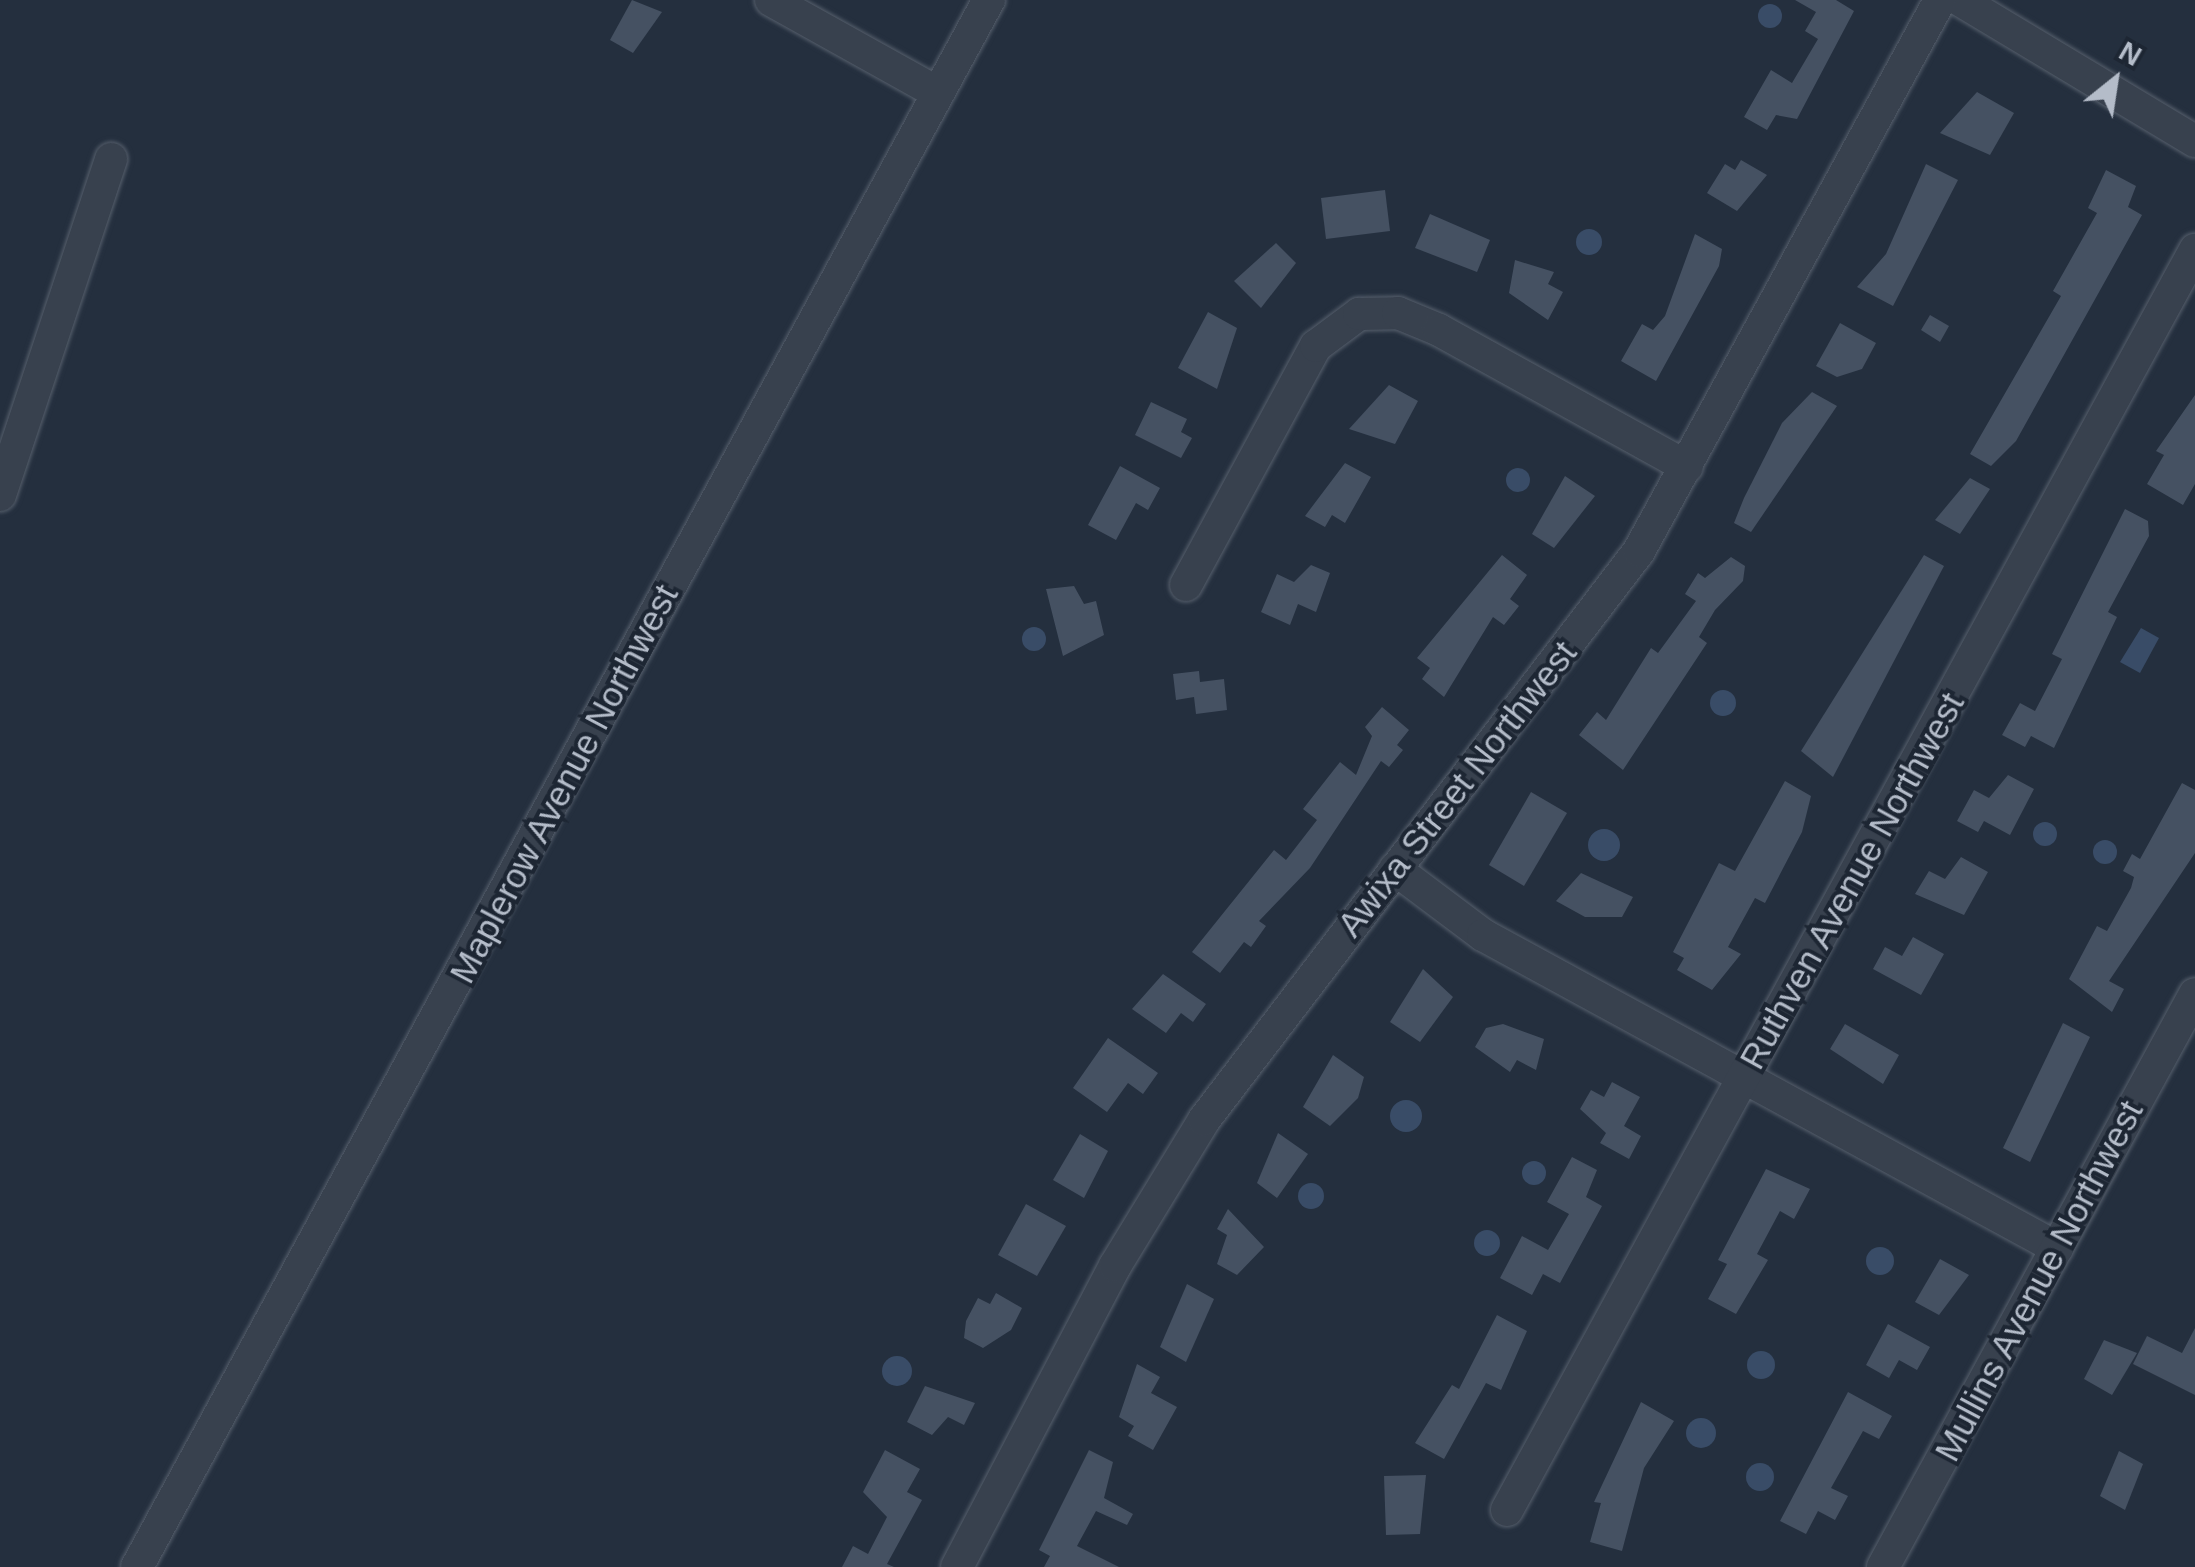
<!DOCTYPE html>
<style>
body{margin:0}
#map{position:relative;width:2195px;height:1567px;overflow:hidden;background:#242f3e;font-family:Helvetica,sans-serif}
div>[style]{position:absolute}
.water>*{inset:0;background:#394c67}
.round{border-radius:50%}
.building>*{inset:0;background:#455162}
.roads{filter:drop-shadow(0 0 2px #565f6c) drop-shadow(0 0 2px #565f6c)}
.minor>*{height:32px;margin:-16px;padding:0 16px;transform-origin:16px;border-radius:16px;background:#38414e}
span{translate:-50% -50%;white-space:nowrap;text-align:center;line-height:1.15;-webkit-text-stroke:8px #1d2633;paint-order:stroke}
.street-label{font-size:35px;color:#b4bcc9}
.north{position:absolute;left:2065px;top:30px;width:100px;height:100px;-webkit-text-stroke:8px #1d2633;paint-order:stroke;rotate:30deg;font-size:28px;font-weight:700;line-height:40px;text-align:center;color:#b4bcc9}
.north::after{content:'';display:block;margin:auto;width:35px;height:45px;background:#b4bcc9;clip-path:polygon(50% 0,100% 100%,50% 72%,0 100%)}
</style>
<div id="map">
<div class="water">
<div class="round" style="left:1758px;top:4px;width:24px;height:24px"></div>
<div class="round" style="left:1576px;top:229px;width:26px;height:26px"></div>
<div class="round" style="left:1506px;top:468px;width:24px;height:24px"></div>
<div class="round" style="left:1022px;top:627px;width:24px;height:24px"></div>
<div style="clip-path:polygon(2141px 628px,2159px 638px,2140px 673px,2120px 662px)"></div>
<div class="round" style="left:1710px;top:690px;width:26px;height:26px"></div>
<div class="round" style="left:2033px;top:822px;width:24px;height:24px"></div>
<div class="round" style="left:1588px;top:829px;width:32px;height:32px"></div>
<div class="round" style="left:2093px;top:840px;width:24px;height:24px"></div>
<div class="round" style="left:1390px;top:1100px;width:32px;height:32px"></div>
<div class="round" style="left:1522px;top:1161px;width:24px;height:24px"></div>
<div class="round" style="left:1298px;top:1183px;width:26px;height:26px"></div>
<div class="round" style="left:1474px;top:1230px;width:26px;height:26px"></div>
<div class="round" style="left:1866px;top:1247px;width:28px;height:28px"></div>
<div class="round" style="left:1747px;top:1351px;width:28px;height:28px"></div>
<div class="round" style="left:882px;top:1356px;width:30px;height:30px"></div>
<div class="round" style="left:1686px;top:1418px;width:30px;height:30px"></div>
<div class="round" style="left:1746px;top:1463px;width:28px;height:28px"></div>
</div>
<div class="building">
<div style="clip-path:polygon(632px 0,662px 12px,633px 53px,610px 40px)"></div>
<div style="clip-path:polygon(1795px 0,1836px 0,1854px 11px,1797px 119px,1776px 115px,1767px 130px,1744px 117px,1771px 70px,1792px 83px,1818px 39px,1805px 31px,1816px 12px)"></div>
<div style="clip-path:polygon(1977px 92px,2014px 113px,1990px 155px,1940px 133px)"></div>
<div style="clip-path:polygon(1741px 160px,1767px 175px,1737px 211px,1707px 193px,1725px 164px,1735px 170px)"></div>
<div style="clip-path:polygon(1926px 164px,1958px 180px,1893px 306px,1857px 287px,1886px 254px)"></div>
<div style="clip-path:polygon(2106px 170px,2136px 186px,2128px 207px,2142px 215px,2016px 441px,1991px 466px,1970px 454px,2061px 296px,2053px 291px,2097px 213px,2088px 208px)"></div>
<div style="clip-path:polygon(1385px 190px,1390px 231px,1326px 239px,1321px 198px)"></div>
<div style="clip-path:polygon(1430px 214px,1490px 240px,1477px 272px,1415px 248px)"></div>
<div style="clip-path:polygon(1695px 234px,1722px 249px,1719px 266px,1656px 381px,1621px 361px,1642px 324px,1653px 330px,1665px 316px)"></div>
<div style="clip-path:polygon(1276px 243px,1296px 263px,1261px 308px,1234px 281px)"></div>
<div style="clip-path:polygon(1515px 260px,1554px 272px,1548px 284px,1563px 292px,1548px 320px,1509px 293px)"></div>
<div style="clip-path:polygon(1208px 312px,1237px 328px,1217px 389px,1178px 368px)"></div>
<div style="clip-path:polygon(1930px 315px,1949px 326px,1940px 342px,1921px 330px)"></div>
<div style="clip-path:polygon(1840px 323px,1876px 343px,1862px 369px,1837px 377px,1816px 366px)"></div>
<div style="clip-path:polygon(1389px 385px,1418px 401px,1395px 444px,1349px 429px)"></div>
<div style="clip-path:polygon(1812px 392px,1837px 406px,1751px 532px,1734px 523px,1744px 498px,1782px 423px)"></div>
<div style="clip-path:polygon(2195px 395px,2195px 484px,2183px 505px,2147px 484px,2164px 455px,2156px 451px)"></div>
<div style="clip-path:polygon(1151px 402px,1187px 419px,1181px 432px,1192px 438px,1181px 458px,1135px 435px)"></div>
<div style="clip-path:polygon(1345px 463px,1371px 477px,1345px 523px,1332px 515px,1325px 527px,1305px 516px)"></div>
<div style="clip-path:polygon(1120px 466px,1160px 488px,1148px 510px,1136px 503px,1116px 540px,1088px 525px)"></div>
<div style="clip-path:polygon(1565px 476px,1595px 496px,1554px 548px,1532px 534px)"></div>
<div style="clip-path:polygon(1970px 478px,1990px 489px,1960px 534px,1935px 520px)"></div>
<div style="clip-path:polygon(2125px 509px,2148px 521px,2149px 536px,2108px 612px,2117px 617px,2054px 748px,2031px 736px,2025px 747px,2002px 735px,2020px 703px,2035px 711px,2062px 659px,2052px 654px)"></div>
<div style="clip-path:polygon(1502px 555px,1527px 575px,1510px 599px,1519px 606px,1504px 625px,1493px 617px,1444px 697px,1422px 679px,1430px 668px,1417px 658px)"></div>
<div style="clip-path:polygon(1924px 555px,1944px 566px,1833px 777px,1801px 751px)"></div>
<div style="clip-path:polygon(1731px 557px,1745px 566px,1743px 581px,1715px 610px,1699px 637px,1707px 643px,1623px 770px,1579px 735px,1597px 712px,1606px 720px,1651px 648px,1658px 653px,1696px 601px,1685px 594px,1698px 573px,1705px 578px)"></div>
<div style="clip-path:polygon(1311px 565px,1330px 573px,1316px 612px,1298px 604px,1290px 625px,1261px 612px,1277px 574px,1294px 582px)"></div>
<div style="clip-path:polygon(1074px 586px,1084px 604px,1096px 601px,1104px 635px,1063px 656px,1046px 589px)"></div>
<div style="clip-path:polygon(1199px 671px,1200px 682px,1224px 679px,1227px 710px,1196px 714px,1194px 697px,1176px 700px,1173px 674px)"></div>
<div style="clip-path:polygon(1382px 707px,1409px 730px,1397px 745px,1403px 750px,1389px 767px,1381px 761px,1310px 868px,1259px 921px,1266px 926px,1251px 947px,1244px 942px,1220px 973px,1192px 952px,1274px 850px,1286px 860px,1317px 820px,1303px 809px,1340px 762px,1356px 775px,1372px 736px,1365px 727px)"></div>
<div style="clip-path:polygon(2008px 775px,2034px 789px,2010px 835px,1984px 821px,1978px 832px,1957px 821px,1974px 790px,1989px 798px)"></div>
<div style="clip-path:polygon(1785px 781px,1811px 796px,1802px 832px,1765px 903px,1755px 898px,1728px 947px,1741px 954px,1712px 990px,1677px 970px,1684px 958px,1673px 952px,1719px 863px,1735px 871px)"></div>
<div style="clip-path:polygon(2182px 783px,2195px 790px,2195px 853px,2109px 981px,2124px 989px,2112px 1012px,2069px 979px,2097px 926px,2107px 931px,2131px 888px,2134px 877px,2123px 871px,2132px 854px,2140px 859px)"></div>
<div style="clip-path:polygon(1531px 792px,1567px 813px,1524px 886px,1489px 865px)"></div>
<div style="clip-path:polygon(1961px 857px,1988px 872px,1964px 915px,1915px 894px,1929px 871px,1945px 879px)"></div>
<div style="clip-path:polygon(1581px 873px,1633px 897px,1622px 917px,1585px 917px,1556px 901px)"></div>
<div style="clip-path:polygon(1913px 937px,1944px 954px,1921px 995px,1873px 969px,1885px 947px,1902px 956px)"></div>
<div style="clip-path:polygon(1423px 969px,1453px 997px,1420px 1042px,1390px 1022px)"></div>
<div style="clip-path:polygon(1163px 974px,1206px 1004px,1193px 1022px,1181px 1013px,1166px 1033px,1132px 1009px)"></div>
<div style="clip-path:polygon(2063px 1023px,2090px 1037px,2030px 1162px,2003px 1148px)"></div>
<div style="clip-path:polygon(1503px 1024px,1544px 1039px,1536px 1070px,1517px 1060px,1510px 1072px,1475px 1047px,1486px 1028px)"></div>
<div style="clip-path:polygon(1845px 1024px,1899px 1055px,1883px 1084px,1830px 1049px)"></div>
<div style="clip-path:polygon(1108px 1038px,1158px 1073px,1143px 1094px,1128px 1083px,1107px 1112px,1073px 1088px)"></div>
<div style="clip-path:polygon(1333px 1055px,1364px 1077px,1358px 1098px,1330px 1126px,1303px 1107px)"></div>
<div style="clip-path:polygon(1612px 1082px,1640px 1097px,1624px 1126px,1641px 1136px,1629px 1159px,1600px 1143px,1606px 1133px,1580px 1109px,1591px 1090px,1604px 1097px)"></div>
<div style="clip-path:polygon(1278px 1133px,1308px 1154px,1277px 1198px,1257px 1183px)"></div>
<div style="clip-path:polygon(1080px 1134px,1108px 1151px,1084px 1198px,1053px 1180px)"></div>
<div style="clip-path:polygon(1572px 1157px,1597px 1170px,1586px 1197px,1602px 1206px,1560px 1283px,1543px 1274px,1532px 1295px,1500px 1278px,1522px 1236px,1548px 1250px,1569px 1214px,1547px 1202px)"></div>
<div style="clip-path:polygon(1766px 1169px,1810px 1189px,1794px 1219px,1780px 1211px,1757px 1254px,1768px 1260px,1736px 1314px,1708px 1299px,1727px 1264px,1718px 1260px)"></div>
<div style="clip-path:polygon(1026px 1204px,1066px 1226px,1037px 1276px,998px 1255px)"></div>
<div style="clip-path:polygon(1228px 1209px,1264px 1247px,1237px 1275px,1217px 1264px,1227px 1235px,1217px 1229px)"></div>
<div style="clip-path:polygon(1940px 1259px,1969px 1275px,1939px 1315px,1915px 1302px)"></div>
<div style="clip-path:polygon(1187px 1284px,1214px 1299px,1186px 1362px,1160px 1347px)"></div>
<div style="clip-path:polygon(996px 1293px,1022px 1308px,1011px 1330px,983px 1348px,964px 1338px,966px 1321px,978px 1298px,990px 1304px)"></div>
<div style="clip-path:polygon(1497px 1315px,1527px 1331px,1501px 1390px,1486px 1383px,1444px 1459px,1415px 1443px,1452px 1385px,1459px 1389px)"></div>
<div style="clip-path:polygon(1888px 1324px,1930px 1347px,1917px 1370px,1899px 1360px,1889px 1378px,1866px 1365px)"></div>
<div style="clip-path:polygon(2195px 1328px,2195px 1395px,2133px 1364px,2147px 1336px,2182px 1353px)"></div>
<div style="clip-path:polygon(2104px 1340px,2137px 1353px,2112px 1395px,2084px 1379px)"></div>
<div style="clip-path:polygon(1137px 1364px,1160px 1377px,1151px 1393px,1177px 1407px,1153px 1450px,1128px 1436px,1134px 1426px,1119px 1417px)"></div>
<div style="clip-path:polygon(925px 1386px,975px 1403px,964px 1425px,948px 1417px,932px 1435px,907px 1422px)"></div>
<div style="clip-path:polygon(1848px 1392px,1892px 1416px,1879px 1439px,1863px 1431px,1831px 1488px,1848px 1496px,1835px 1520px,1818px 1511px,1806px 1534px,1780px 1521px)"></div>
<div style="clip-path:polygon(1641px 1402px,1674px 1421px,1644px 1468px,1622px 1551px,1590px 1542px,1601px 1503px,1594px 1502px)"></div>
<div style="clip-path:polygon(885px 1450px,920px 1469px,907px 1492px,922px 1500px,887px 1564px,894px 1567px,842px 1567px,853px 1546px,868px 1554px,887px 1517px,863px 1492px)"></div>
<div style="clip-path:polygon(1089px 1450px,1113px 1462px,1104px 1498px,1133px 1514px,1127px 1525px,1096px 1511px,1077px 1546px,1119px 1567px,1044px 1567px,1050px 1556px,1039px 1550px)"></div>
<div style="clip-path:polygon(2119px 1451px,2143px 1464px,2125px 1510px,2100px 1496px)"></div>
<div style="clip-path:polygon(1426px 1475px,1420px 1534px,1386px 1535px,1384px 1476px)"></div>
</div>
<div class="roads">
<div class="minor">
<div style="left:771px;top:0;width:191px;rotate:29.1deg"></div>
<div style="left:1960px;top:0;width:274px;rotate:31deg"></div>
<div style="left:0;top:495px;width:354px;rotate:-71.7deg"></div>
<div style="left:1186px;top:585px;width:272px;rotate:-61.5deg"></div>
<div style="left:1316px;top:346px;width:54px;rotate:-36.7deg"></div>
<div style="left:1359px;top:314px;width:39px;rotate:-1deg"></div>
<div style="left:1398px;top:313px;width:44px;rotate:22.5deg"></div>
<div style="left:1439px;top:330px;width:283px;rotate:28.9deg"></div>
<div style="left:1395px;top:869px;width:110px;rotate:36.9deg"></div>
<div style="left:1483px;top:935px;width:654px;rotate:28.6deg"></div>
<div style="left:1507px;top:1510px;width:1436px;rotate:-61.36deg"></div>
<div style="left:137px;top:1567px;width:1784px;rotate:-61.47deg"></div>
<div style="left:957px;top:1567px;width:340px;rotate:-62.3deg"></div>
<div style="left:1115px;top:1266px;width:171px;rotate:-58.6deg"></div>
<div style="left:1204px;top:1120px;width:716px;rotate:-52.6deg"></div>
<div style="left:1639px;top:551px;width:628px;rotate:-61.35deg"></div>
<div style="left:1883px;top:1567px;width:652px;rotate:-61.43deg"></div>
</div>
</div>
<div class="street-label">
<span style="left:564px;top:784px;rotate:-62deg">Maplerow Avenue Northwest</span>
<span style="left:1457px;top:789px;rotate:-52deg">Awixa Street Northwest</span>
<span style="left:1852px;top:881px;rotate:-61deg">Ruthven Avenue Northwest</span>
<span style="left:2039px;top:1281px;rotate:-62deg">Mullins Avenue Northwest</span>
</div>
<div class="north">N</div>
</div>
